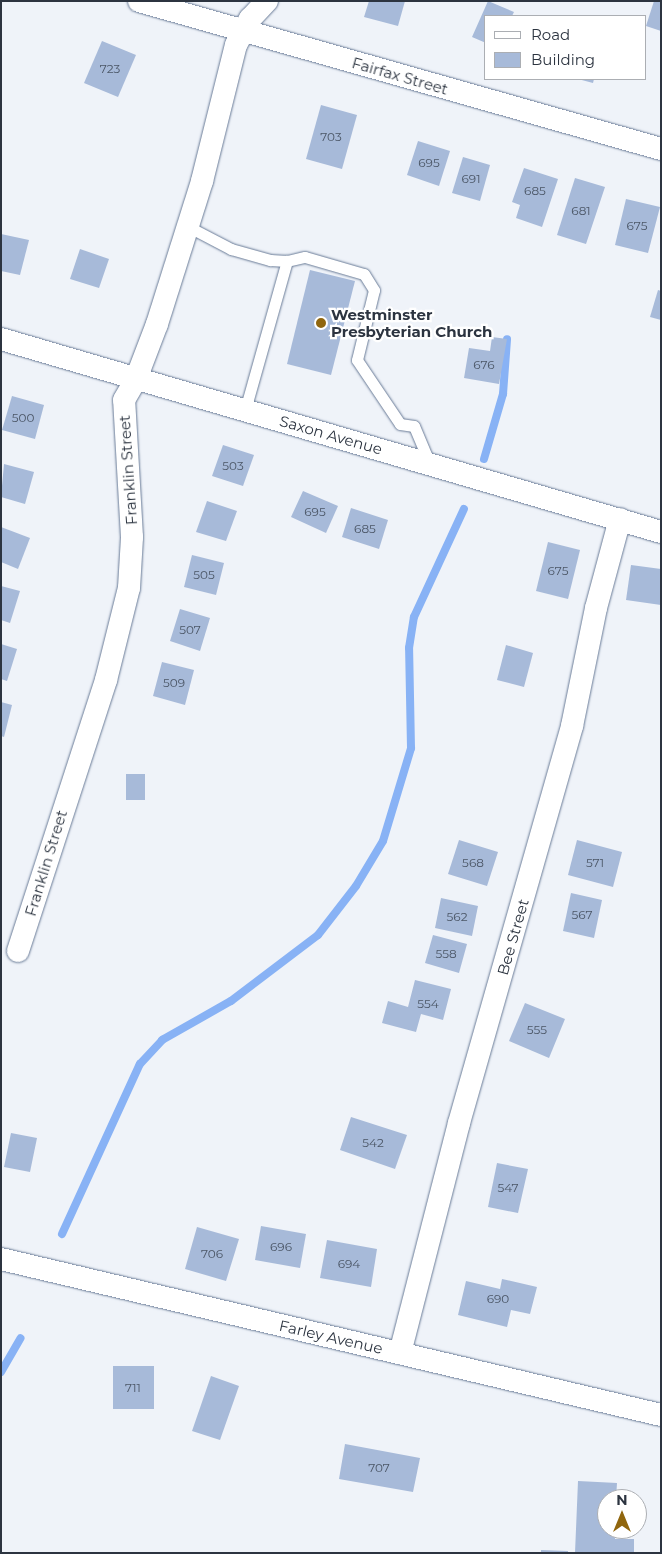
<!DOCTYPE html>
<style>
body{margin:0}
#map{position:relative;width:662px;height:1554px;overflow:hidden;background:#eff3f9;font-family:Montserrat,sans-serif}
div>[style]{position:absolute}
.stream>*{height:8px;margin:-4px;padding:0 4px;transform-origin:4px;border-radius:4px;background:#88b2f5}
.building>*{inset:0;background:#a7bad9}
.roads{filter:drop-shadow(0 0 1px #697b97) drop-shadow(0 0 1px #697b97)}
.lane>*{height:11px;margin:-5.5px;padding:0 5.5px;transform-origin:5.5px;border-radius:5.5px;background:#fff}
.street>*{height:22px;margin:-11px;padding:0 11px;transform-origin:11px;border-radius:11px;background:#fff}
.dots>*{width:14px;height:14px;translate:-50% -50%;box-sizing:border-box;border:2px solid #fff;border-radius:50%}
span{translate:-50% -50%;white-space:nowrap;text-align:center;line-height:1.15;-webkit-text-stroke:4.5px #fff;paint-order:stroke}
.number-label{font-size:12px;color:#4b5666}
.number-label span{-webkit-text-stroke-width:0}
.street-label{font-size:15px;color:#2c3440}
.poi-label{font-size:15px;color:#2c3440;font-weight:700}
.left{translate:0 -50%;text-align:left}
.frame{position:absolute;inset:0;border:2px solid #2c3440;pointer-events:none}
.legend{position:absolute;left:484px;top:15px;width:162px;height:65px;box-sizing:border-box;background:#fff;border:1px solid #abaeb3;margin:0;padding:6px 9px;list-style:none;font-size:15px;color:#2c3440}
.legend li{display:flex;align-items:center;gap:10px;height:25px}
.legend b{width:25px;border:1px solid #abaeb3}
.north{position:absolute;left:597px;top:1489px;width:50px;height:50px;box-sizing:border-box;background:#fff;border:1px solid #abaeb3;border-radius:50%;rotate:0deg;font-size:14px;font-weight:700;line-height:20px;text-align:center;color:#2c3440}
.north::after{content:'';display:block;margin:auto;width:18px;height:22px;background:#90660e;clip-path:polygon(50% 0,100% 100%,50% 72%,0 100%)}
</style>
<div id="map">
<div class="stream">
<div style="left:484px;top:459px;width:68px;rotate:-73.7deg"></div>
<div style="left:503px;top:394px;width:55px;rotate:-85.8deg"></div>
<div style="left:62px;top:1234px;width:187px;rotate:-65.4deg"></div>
<div style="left:140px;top:1064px;width:33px;rotate:-47deg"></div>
<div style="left:162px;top:1040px;width:79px;rotate:-29.5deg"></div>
<div style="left:231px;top:1001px;width:109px;rotate:-37.2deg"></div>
<div style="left:318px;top:935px;width:62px;rotate:-52.2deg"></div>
<div style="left:356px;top:886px;width:52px;rotate:-59deg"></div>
<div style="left:383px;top:841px;width:97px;rotate:-73.2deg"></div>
<div style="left:411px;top:748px;width:100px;rotate:-91.1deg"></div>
<div style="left:409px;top:648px;width:31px;rotate:-81deg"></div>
<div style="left:414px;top:617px;width:119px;rotate:-65.2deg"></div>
<div style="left:1px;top:1372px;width:39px;rotate:-60deg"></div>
</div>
<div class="building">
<div style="clip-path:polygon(369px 1px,405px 1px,398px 26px,364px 17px)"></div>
<div style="clip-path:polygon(488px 1px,514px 12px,512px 16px,486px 16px,486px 43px,472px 37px)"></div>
<div style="clip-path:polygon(654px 1px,661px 1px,661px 31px,646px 26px)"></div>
<div style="clip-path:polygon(102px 41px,136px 55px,118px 97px,84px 83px)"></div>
<div style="clip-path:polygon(578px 79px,594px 79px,593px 83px)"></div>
<div style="clip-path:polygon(321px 105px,357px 115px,342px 169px,306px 159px)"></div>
<div style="clip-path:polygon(418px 141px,450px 151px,439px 186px,407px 175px)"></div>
<div style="clip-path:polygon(463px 157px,490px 165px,480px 201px,452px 193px)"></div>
<div style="clip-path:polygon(524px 168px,558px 179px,542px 227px,516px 218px,520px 205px,512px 202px)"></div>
<div style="clip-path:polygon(575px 178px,605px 187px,586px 244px,557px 235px)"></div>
<div style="clip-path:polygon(626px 199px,660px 207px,648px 253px,615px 245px)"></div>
<div style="clip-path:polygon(1px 234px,29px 240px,20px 275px,1px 271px)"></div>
<div style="clip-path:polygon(80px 249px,109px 259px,99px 288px,70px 279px)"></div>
<div style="clip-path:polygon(310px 270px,355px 281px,331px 375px,287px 364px)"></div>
<div style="clip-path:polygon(658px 290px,661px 291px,661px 320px,650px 317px)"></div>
<div style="clip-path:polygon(492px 337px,507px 339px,499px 384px,464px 378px,469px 348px,490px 351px)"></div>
<div style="clip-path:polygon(12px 396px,44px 405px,35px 439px,2px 430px)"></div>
<div style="clip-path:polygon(223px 445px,254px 455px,243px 486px,212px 476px)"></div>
<div style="clip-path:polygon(4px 464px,34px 472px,25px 504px,1px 497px)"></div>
<div style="clip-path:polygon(303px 491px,338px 506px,326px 533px,291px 517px)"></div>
<div style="clip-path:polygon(207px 501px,237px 511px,226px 541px,196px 532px)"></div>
<div style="clip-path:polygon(351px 508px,388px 520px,379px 549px,342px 537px)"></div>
<div style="clip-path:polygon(1px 527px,30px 538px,18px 569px,1px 562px)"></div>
<div style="clip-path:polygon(548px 542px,580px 550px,568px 599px,536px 591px)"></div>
<div style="clip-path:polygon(192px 555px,224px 563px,216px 595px,184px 587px)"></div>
<div style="clip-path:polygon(631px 565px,661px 569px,661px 605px,626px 600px)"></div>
<div style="clip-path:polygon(1px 586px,20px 591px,10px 623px,1px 620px)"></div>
<div style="clip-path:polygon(180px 609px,210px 618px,200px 651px,170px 641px)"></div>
<div style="clip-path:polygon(1px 644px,17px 649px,7px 681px,1px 679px)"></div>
<div style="clip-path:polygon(506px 645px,533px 653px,524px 687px,497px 680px)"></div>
<div style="clip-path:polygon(162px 662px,194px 670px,185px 705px,153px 696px)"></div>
<div style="clip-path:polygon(1px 702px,12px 705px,4px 737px,1px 736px)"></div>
<div style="clip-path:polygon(126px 774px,145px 774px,145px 800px,126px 800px)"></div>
<div style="clip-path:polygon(459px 840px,498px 852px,487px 886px,448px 874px)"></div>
<div style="clip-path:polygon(577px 840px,622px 852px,613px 887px,568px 875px)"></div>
<div style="clip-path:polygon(571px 893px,602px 900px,594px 938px,563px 931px)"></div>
<div style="clip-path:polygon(441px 898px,478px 906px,472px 936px,435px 928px)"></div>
<div style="clip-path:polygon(433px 935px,467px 944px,459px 973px,425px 963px)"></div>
<div style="clip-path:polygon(415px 980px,451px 989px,443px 1020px,421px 1014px,416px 1032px,382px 1023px,388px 1001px,408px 1007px)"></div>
<div style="clip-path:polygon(525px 1003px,565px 1019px,549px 1058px,509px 1041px)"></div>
<div style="clip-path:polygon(351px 1117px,407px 1135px,395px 1169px,340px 1150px)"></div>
<div style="clip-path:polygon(11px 1133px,37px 1138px,30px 1172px,4px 1167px)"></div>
<div style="clip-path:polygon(497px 1163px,528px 1169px,518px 1213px,488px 1207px)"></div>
<div style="clip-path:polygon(261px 1226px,306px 1234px,300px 1268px,255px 1260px)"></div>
<div style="clip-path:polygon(197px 1227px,239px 1239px,226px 1281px,185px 1269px)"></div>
<div style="clip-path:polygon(327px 1240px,377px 1249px,371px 1287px,320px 1278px)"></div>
<div style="clip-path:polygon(502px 1279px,537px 1287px,530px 1314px,511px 1310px,507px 1327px,458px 1315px,466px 1281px,500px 1289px)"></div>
<div style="clip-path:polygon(113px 1366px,154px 1366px,154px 1409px,113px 1409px)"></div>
<div style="clip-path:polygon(211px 1376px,239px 1386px,220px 1440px,192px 1431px)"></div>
<div style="clip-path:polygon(345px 1444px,420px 1458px,413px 1492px,339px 1479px)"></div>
<div style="clip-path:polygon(578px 1481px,617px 1483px,616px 1499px,607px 1499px,607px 1529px,615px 1529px,615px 1539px,634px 1539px,634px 1553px,575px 1553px)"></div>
<div style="clip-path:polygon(541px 1550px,568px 1551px,568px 1553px,541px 1553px)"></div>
</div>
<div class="roads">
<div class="lane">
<div style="left:187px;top:226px;width:50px;rotate:27.6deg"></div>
<div style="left:231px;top:249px;width:41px;rotate:15.8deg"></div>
<div style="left:270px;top:260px;width:17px;rotate:3deg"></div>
<div style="left:287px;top:261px;width:18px;rotate:-13deg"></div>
<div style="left:305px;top:257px;width:61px;rotate:16.1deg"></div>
<div style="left:364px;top:274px;width:19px;rotate:58deg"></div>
<div style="left:374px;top:290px;width:72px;rotate:103.7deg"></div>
<div style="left:357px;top:360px;width:77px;rotate:56.1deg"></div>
<div style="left:400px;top:424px;width:14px;rotate:8deg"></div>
<div style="left:414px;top:426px;width:41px;rotate:67.2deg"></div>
<div style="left:245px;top:410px;width:155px;rotate:-74.3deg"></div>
</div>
<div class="street">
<div style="left:139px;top:1px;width:543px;rotate:15.83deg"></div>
<div style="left:1px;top:339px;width:688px;rotate:16.3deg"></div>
<div style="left:18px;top:951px;width:285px;rotate:-72deg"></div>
<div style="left:106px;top:680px;width:95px;rotate:-76deg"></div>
<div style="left:129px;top:588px;width:51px;rotate:-86.6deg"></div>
<div style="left:132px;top:537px;width:137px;rotate:-93.3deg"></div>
<div style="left:124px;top:400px;width:24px;rotate:-60deg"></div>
<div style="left:136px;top:379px;width:59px;rotate:-69.1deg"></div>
<div style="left:157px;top:324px;width:150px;rotate:-72.5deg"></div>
<div style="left:202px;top:181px;width:140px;rotate:-76deg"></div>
<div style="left:236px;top:45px;width:30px;rotate:-62deg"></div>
<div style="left:250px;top:19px;width:25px;rotate:-47deg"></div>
<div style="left:1px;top:1259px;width:678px;rotate:13.3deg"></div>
<div style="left:400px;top:1353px;width:237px;rotate:-75.6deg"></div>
<div style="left:459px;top:1123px;width:413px;rotate:-74.1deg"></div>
<div style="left:572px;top:726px;width:120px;rotate:-78.5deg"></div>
<div style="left:596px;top:608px;width:92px;rotate:-74.9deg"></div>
</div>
</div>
<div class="dots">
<div style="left:321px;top:323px;background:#90660e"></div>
</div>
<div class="number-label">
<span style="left:110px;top:69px">723</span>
<span style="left:331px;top:137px">703</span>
<span style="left:429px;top:163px">695</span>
<span style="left:471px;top:179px">691</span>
<span style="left:535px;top:191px">685</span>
<span style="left:581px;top:211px">681</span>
<span style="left:637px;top:226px">675</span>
<span style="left:484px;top:365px">676</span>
<span style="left:23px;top:418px">500</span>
<span style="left:233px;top:466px">503</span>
<span style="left:315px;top:512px">695</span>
<span style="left:365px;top:529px">685</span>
<span style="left:558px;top:571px">675</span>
<span style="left:204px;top:575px">505</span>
<span style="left:190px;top:630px">507</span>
<span style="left:174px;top:683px">509</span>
<span style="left:473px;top:863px">568</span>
<span style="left:595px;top:863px">571</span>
<span style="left:582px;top:915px">567</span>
<span style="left:457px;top:917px">562</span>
<span style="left:446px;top:954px">558</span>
<span style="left:428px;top:1004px">554</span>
<span style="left:537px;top:1030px">555</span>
<span style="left:373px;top:1143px">542</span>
<span style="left:508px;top:1188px">547</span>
<span style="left:281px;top:1247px">696</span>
<span style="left:212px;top:1254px">706</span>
<span style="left:349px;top:1264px">694</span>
<span style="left:498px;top:1299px">690</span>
<span style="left:133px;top:1388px">711</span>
<span style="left:379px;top:1468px">707</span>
</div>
<div class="street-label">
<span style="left:400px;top:76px;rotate:16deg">Fairfax Street</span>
<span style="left:331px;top:435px;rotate:16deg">Saxon Avenue</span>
<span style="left:128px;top:470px;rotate:-94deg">Franklin Street</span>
<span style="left:46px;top:863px;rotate:-73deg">Franklin Street</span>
<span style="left:513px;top:937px;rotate:-74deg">Bee Street</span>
<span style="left:331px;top:1337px;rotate:13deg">Farley Avenue</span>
</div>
<div class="poi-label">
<span class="left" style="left:331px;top:323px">Westminster<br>Presbyterian Church</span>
</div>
<div class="frame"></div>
<ul class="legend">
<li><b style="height:6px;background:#fff"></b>Road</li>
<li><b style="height:14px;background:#a7bad9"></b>Building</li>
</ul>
<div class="north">N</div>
</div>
